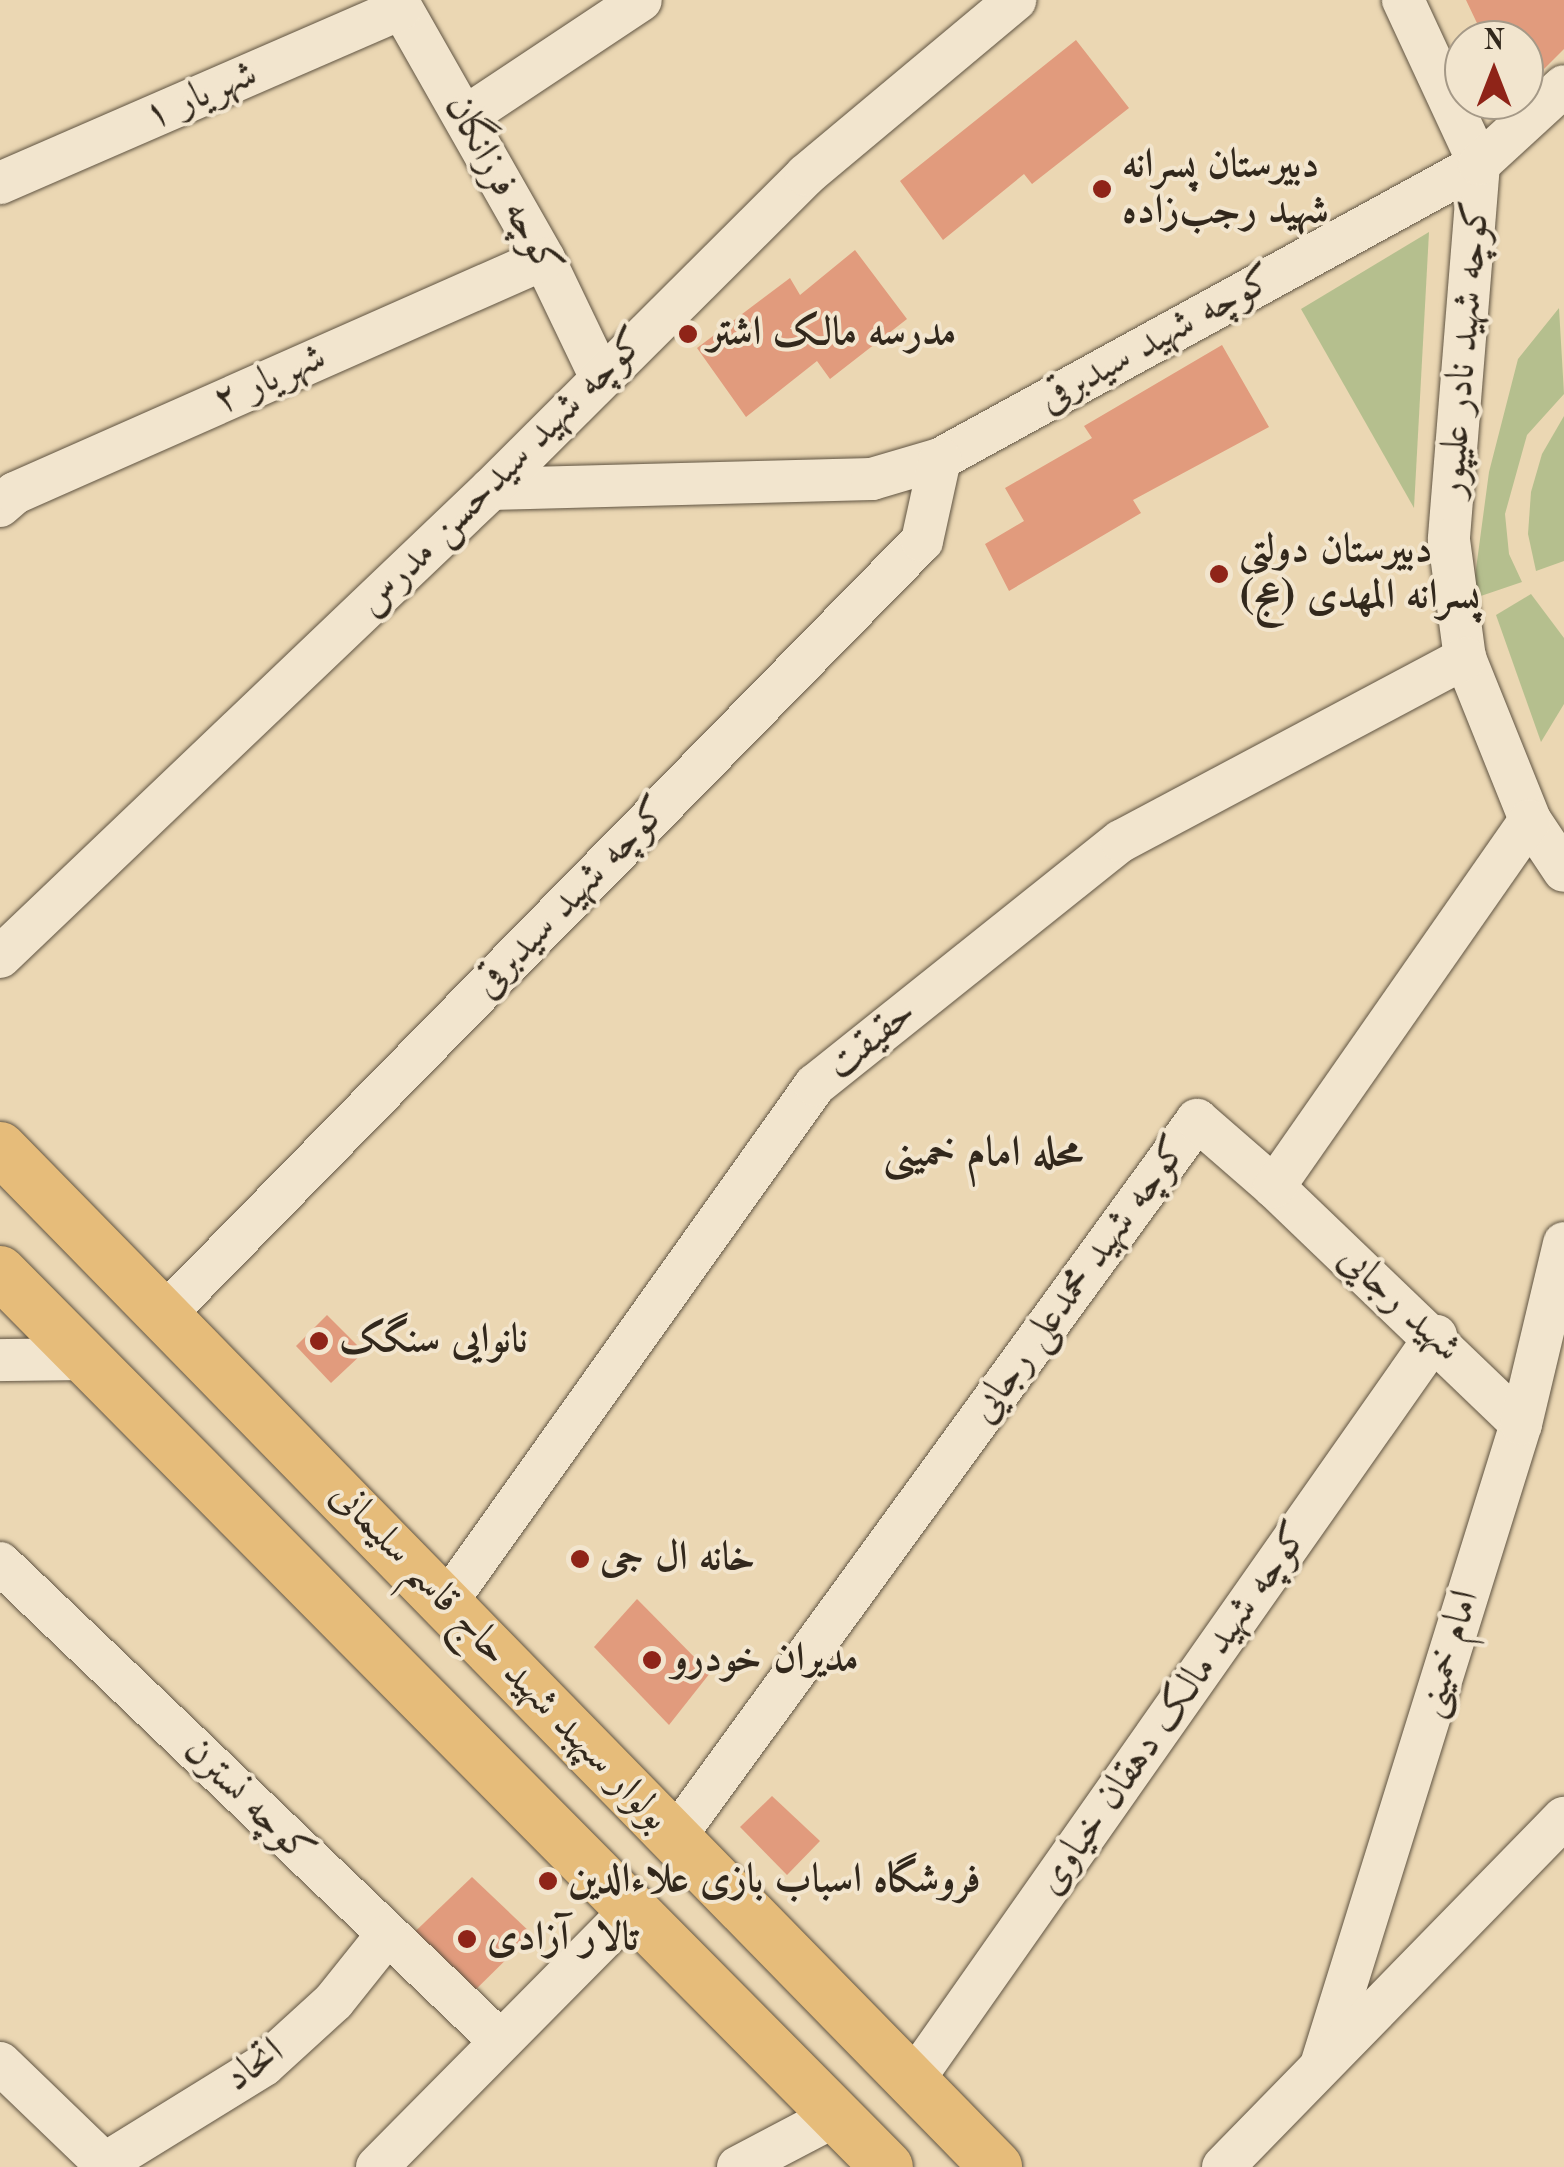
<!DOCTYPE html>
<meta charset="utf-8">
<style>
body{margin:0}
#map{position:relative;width:1564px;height:2167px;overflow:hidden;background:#ebd7b3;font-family:"Old Standard TT",Amiri,serif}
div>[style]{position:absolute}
.green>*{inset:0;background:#b5bf8e}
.building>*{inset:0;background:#e19b7d}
.roads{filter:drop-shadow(0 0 2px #605442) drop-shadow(0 0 2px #605442)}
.minor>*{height:42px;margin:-21px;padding:0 21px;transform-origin:21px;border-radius:21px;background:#f2e5ce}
.major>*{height:52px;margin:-26px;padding:0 26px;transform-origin:26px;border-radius:26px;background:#e6bc7a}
.dots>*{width:28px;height:28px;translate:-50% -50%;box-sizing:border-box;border:5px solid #f2e5ce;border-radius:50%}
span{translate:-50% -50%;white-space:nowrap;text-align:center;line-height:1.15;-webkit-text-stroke:8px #f2e5ce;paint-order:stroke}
.street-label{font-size:40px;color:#32281c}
.poi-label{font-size:40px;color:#32281c;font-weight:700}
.left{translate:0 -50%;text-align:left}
.neighbourhood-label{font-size:42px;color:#32281c;font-weight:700}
.north{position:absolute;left:1444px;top:20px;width:100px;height:100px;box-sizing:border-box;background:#f2e5ce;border:2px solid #a59987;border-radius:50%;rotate:0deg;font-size:28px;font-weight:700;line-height:40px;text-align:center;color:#32281c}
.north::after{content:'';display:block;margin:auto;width:35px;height:45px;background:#8f2418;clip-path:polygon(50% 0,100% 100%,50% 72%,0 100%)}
</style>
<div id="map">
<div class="green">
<div style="clip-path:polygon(1429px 232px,1414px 508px,1301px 309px)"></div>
<div style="clip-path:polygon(1559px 308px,1564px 394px,1527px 435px,1505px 514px,1509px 554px,1522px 582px,1472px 599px,1489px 472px,1518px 359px)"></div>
<div style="clip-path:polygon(1564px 416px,1564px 561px,1536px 571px,1528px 534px,1531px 492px,1542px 454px)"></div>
<div style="clip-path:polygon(1531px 594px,1564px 638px,1564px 704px,1541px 742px,1496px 615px)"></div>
</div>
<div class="building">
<div style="clip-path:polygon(1466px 0,1564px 0,1564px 49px,1524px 89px,1524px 40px,1485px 40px)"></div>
<div style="clip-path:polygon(1076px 40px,1129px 108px,1032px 184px,1024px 174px,943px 240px,900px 181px)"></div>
<div style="clip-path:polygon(855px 250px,907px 319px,830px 379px,817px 361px,746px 417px,697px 348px,790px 278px,800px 295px)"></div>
<div style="clip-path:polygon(1222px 345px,1269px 427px,1133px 500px,1141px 513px,1009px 591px,985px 544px,1024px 521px,1005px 488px,1092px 438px,1084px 426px)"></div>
<div style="clip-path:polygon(327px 1315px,364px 1352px,331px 1383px,296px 1346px)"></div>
<div style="clip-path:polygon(637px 1599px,710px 1673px,669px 1725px,594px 1647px)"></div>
<div style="clip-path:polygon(772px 1796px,820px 1841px,787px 1875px,740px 1827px)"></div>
<div style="clip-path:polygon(472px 1877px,532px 1934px,461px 2004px,401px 1945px)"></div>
</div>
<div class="roads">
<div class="minor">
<div style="left:397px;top:0;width:298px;rotate:60.4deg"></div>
<div style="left:544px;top:259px;width:130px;rotate:64.4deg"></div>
<div style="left:1403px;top:0;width:181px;rotate:65.1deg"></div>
<div style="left:1479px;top:164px;width:377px;rotate:94.6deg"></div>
<div style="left:1449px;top:540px;width:119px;rotate:82.3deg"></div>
<div style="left:1465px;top:658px;width:175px;rotate:68.1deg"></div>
<div style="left:1530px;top:820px;width:61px;rotate:56.3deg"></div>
<div style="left:465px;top:117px;width:211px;rotate:-33.6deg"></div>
<div style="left:0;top:183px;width:437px;rotate:-23.5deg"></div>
<div style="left:491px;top:489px;width:381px;rotate:-1.5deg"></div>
<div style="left:872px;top:479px;width:71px;rotate:-16.4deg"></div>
<div style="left:940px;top:459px;width:614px;rotate:-28.69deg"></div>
<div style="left:1479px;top:164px;width:115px;rotate:-42.5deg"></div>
<div style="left:0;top:506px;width:20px;rotate:-41deg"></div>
<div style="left:15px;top:493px;width:578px;rotate:-23.86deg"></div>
<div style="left:0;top:957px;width:678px;rotate:-43.63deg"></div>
<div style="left:491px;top:489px;width:445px;rotate:-44.9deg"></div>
<div style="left:806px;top:175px;width:273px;rotate:-39.9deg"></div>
<div style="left:1274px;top:1187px;width:342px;rotate:43.8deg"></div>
<div style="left:164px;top:1315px;width:1083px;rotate:-45.6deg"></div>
<div style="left:922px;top:541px;width:84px;rotate:-77.6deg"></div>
<div style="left:0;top:1360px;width:88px;rotate:-0.7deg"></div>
<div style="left:0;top:1563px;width:689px;rotate:43.71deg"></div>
<div style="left:446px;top:1603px;width:636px;rotate:-54.54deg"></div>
<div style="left:815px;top:1085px;width:391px;rotate:-38.6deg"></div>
<div style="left:1121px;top:841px;width:390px;rotate:-28deg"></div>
<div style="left:675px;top:1837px;width:887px;rotate:-53.94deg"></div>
<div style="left:1197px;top:1120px;width:102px;rotate:41deg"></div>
<div style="left:1274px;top:1187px;width:447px;rotate:-55.1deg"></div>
<div style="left:1322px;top:2062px;width:668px;rotate:-72.68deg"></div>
<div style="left:1521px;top:1424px;width:186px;rotate:-76.6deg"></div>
<div style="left:0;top:2063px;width:144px;rotate:43.9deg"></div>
<div style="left:912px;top:2082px;width:912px;rotate:-54.92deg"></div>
<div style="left:99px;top:2167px;width:194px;rotate:-31.7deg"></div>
<div style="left:264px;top:2065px;width:95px;rotate:-42.4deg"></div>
<div style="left:334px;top:2001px;width:83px;rotate:-51.3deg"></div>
<div style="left:377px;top:2167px;width:363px;rotate:-45.3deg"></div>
<div style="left:738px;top:2167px;width:110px;rotate:-27.7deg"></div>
<div style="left:1223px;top:2167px;width:488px;rotate:-45.7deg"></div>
</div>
<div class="major">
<div style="left:0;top:1148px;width:1425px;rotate:45.65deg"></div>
<div style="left:0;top:1272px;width:1260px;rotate:45.26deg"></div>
</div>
</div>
<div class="dots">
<div style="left:1102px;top:189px;background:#8f2418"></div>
<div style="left:688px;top:334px;background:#8f2418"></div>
<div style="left:1219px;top:574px;background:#8f2418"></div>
<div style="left:319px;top:1341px;background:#8f2418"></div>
<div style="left:580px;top:1559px;background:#8f2418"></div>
<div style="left:652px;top:1660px;background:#8f2418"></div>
<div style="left:548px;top:1881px;background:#8f2418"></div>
<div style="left:467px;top:1939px;background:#8f2418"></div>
</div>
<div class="street-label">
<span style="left:201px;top:96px;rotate:-23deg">شهریار ۱</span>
<span style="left:502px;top:186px;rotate:61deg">کوچه فرزانگان</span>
<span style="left:1157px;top:340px;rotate:-29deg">کوچه شهید سیدبرقی</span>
<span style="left:1465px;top:349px;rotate:-85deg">کوچه شهید نادر علیپور</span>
<span style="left:270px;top:380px;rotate:-24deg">شهریار ۲</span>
<span style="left:503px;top:473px;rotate:-45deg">کوچه شهید سیدحسن مدرس</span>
<span style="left:572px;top:898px;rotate:-46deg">کوچه شهید سیدبرقی</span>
<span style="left:872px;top:1040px;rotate:-39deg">حقیقت</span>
<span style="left:1080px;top:1280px;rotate:-54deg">کوچه شهید محمدعلی رجایی</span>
<span style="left:1399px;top:1304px;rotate:43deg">شهید رجایی</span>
<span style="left:1449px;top:1654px;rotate:-73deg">امام خمینی</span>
<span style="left:499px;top:1657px;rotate:46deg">بولوار سپهبد شهید حاج قاسم سلیمانی</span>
<span style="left:1174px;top:1709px;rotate:-55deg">کوچه شهید مالک دهقان‌ خیاوی</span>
<span style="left:248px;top:1802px;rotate:44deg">کوچه نسترن</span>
<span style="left:255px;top:2066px;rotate:-36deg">اتحاد</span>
</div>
<div class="poi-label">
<span class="left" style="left:1122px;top:189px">دبیرستان پسرانه<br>شهید رجب‌زاده</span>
<span class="left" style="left:708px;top:334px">مدرسه مالک اشتر</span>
<span class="left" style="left:1239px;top:574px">دبیرستان دولتی<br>پسرانه المهدی (عج)</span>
<span class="left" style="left:339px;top:1341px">نانوایی سنگک</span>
<span class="left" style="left:600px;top:1559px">خانه ال جی</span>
<span class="left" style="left:672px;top:1660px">مدیران خودرو</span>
<span class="left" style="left:568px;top:1881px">فروشگاه اسباب بازی علاءالدین</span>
<span class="left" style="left:487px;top:1939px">تالار آزادی</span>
</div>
<div class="neighbourhood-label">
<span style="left:983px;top:1154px">محله امام خمینی</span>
</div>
<div class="north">N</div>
</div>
